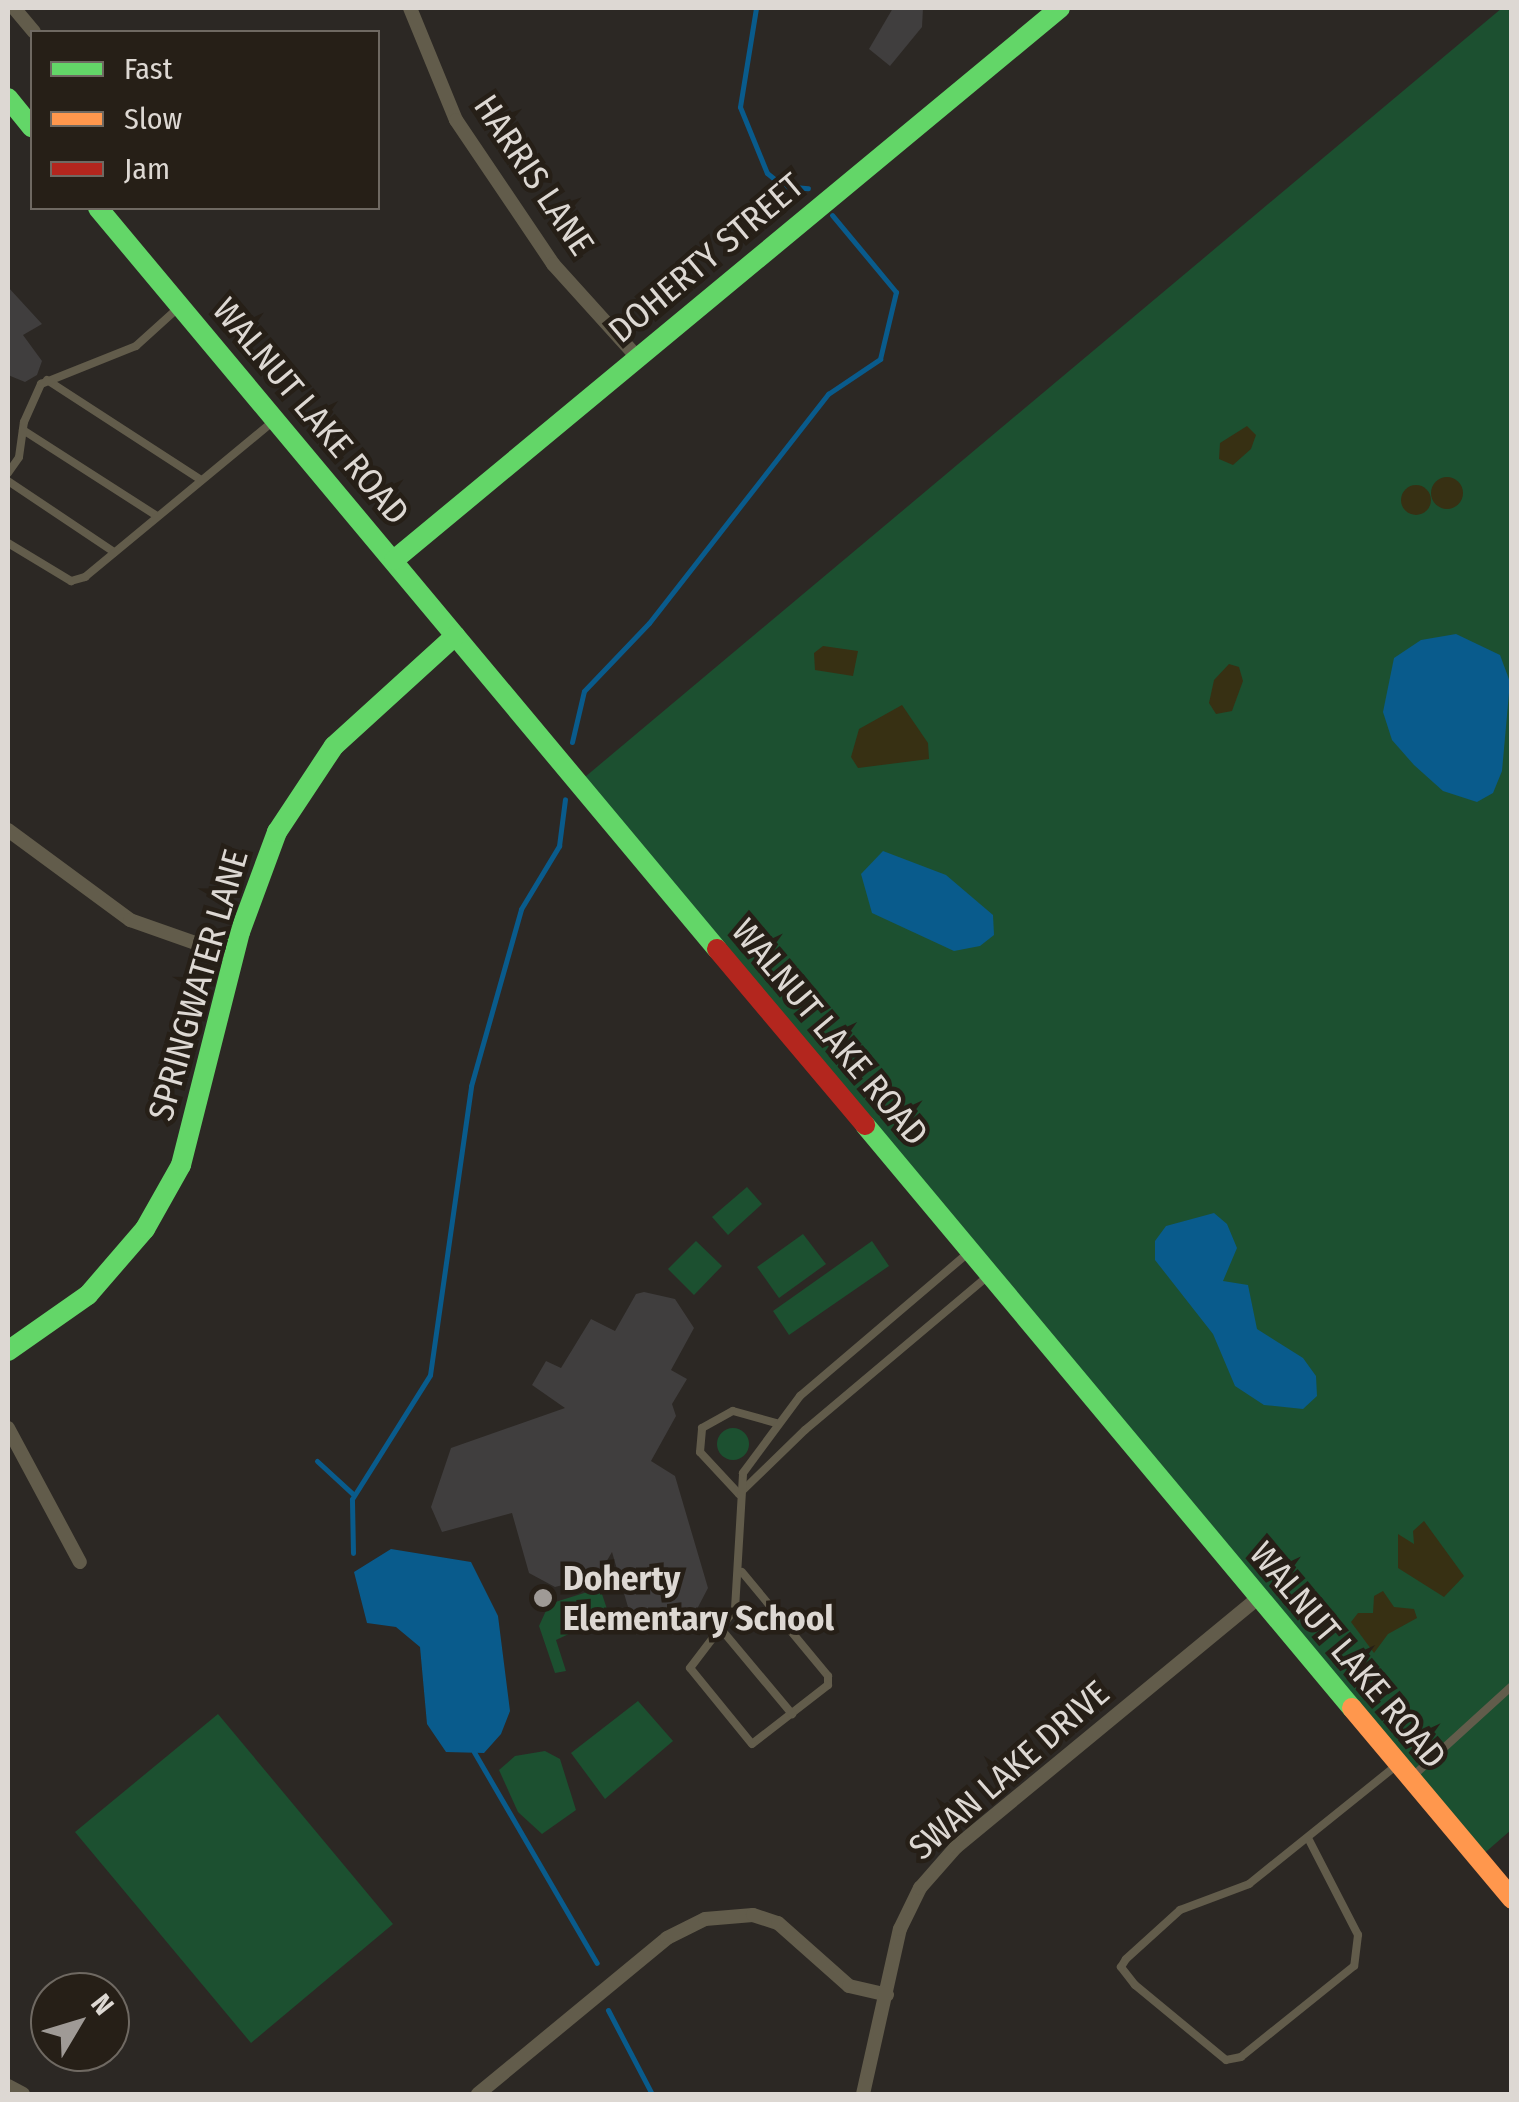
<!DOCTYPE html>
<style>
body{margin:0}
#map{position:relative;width:1519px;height:2102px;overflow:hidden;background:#2c2824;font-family:"Fira Sans Condensed",sans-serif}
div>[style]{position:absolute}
.green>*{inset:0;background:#1c5030}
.round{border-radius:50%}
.sand>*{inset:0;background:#373013}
.water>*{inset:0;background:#095b8c}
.stream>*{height:5px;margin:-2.5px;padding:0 2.5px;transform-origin:2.5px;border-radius:2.5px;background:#095b8c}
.building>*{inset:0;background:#403e3e}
.lane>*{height:8px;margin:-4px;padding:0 4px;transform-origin:4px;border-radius:4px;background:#625c4b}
.street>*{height:14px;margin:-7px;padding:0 7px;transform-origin:7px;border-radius:7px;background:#625c4b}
.fast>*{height:20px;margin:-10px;padding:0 10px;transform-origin:10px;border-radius:10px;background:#63d668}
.slow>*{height:20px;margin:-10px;padding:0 10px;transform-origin:10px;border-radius:10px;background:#ff974d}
.jam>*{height:20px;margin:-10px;padding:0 10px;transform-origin:10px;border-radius:10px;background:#b3261e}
.dots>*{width:28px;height:28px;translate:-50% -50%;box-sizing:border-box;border:5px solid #261f17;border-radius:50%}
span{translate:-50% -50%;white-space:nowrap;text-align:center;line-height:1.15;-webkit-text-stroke:9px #261f17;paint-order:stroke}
.street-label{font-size:35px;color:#ddd8d3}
.poi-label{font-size:35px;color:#ddd8d3;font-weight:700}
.left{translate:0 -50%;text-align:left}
.frame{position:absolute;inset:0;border:10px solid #ddd8d3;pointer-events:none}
.legend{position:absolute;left:30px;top:30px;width:350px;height:180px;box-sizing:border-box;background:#261f17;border:2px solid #6f6962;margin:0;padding:12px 18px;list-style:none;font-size:30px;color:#ddd8d3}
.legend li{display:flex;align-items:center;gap:20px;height:50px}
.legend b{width:50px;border:2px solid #6f6962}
.north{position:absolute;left:30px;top:1972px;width:100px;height:100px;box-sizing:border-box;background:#261f17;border:2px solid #6f6962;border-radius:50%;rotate:52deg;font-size:28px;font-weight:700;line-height:40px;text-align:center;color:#ddd8d3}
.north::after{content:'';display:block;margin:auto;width:35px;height:45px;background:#9f9a96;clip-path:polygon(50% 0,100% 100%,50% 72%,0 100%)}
</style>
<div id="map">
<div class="green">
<div style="clip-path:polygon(1502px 8px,1511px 8px,1511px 1830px,1480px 1857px,579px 782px)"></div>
<div style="clip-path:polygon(747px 1187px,762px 1204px,728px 1235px,712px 1217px)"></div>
<div style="clip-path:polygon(803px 1234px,826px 1264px,779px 1298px,757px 1267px)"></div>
<div style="clip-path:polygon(696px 1241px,722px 1266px,694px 1295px,668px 1269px)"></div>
<div style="clip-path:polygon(872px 1241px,889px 1266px,789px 1335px,773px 1311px)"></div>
<div class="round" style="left:717px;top:1428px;width:32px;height:32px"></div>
<div style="clip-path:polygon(600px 1588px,609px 1615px,556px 1640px,566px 1671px,555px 1673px,539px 1626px,549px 1604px)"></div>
<div style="clip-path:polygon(638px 1701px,673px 1741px,605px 1799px,571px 1753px)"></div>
<div style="clip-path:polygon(218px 1714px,393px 1924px,251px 2043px,75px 1832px)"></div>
<div style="clip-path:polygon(545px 1751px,560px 1759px,576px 1810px,542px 1834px,518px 1812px,499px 1770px,515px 1756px)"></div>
</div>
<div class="sand">
<div style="clip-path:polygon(1247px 426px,1256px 435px,1251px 449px,1233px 465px,1219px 459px,1220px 443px)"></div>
<div class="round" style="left:1431px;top:477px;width:32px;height:32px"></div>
<div class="round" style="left:1401px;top:485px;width:30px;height:30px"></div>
<div style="clip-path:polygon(823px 646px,858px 651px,853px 676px,815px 670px,814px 653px)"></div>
<div style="clip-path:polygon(1229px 664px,1239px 667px,1243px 681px,1232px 711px,1216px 714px,1209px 703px,1214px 680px)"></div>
<div style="clip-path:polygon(902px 705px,928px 743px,929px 759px,858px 768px,851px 757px,859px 729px)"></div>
<div style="clip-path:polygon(1424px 1521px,1464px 1576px,1444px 1597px,1398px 1568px,1398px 1534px,1414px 1544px,1413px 1531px)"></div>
<div style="clip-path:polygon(1383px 1591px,1394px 1607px,1414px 1609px,1417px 1618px,1388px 1634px,1374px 1653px,1351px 1622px,1358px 1613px,1373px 1613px,1374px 1596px)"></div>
</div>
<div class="water">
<div style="clip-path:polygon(1456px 634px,1500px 655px,1510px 682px,1502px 771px,1493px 793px,1477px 802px,1443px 791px,1414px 765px,1392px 740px,1383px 712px,1394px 658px,1421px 640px)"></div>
<div style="clip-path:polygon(883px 851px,946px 875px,993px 915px,994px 935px,980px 946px,954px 951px,872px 913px,861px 874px)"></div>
<div style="clip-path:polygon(1214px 1213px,1227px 1224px,1237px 1248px,1223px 1281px,1248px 1285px,1257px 1329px,1303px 1358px,1316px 1376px,1317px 1396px,1303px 1409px,1264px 1405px,1235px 1386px,1213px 1334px,1155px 1260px,1155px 1241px,1166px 1226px)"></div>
<div style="clip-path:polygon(391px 1549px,471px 1562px,498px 1616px,510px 1711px,501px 1734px,484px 1753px,446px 1752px,427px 1724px,420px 1647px,396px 1627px,367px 1623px,354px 1572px)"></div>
</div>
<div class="stream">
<div style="left:756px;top:8px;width:100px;rotate:99.2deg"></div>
<div style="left:740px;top:107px;width:71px;rotate:67.8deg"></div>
<div style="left:767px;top:173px;width:21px;rotate:39deg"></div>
<div style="left:783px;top:186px;width:25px;rotate:5deg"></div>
<div style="left:572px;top:742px;width:52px;rotate:-76.8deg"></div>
<div style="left:584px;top:691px;width:94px;rotate:-46.3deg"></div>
<div style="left:649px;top:623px;width:291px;rotate:-52deg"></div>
<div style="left:828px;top:394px;width:63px;rotate:-33.9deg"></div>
<div style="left:880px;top:359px;width:69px;rotate:-76.6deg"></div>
<div style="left:896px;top:292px;width:100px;rotate:-129.7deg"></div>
<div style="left:317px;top:1461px;width:50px;rotate:42.6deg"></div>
<div style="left:353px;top:1553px;width:54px;rotate:-91.1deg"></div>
<div style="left:352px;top:1499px;width:146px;rotate:-57.8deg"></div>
<div style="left:430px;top:1375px;width:292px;rotate:-81.9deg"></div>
<div style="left:471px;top:1086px;width:184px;rotate:-74.2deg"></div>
<div style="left:521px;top:909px;width:74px;rotate:-58.9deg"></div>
<div style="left:559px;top:846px;width:47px;rotate:-82.7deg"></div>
<div style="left:474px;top:1752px;width:244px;rotate:59.8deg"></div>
<div style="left:608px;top:2010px;width:95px;rotate:62.4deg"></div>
</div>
<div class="building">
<div style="clip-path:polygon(893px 8px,923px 8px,922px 27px,890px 66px,869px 49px)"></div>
<div style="clip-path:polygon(8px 287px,42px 324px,23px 335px,42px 361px,37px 375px,25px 382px,8px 375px)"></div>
<div style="clip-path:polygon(644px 1292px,675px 1299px,694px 1328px,671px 1370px,687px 1379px,672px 1404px,676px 1416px,651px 1461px,675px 1476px,708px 1588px,697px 1609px,651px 1621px,628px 1607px,612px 1552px,598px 1576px,555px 1587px,529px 1573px,512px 1513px,442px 1532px,431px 1507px,451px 1448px,565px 1408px,532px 1385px,546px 1361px,561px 1368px,591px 1319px,615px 1331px,636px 1294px)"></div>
</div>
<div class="lane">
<div style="left:47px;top:380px;width:184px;rotate:33deg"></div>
<div style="left:23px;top:430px;width:159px;rotate:32.7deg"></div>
<div style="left:8px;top:473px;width:19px;rotate:-55deg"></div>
<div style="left:19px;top:457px;width:35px;rotate:-82deg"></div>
<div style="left:24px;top:422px;width:42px;rotate:-65.9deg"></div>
<div style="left:41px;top:384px;width:102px;rotate:-21.8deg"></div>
<div style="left:136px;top:346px;width:55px;rotate:-42.1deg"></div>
<div style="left:8px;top:481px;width:128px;rotate:33.8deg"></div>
<div style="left:8px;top:543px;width:74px;rotate:31.1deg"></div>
<div style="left:71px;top:581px;width:15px;rotate:-16deg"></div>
<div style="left:85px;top:577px;width:246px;rotate:-39.6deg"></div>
<div style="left:739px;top:1494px;width:92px;rotate:-44.1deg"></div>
<div style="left:805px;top:1430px;width:238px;rotate:-40.1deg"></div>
<div style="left:739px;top:1494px;width:57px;rotate:-132.9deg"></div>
<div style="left:700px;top:1452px;width:24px;rotate:-85deg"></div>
<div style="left:702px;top:1428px;width:35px;rotate:-29deg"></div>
<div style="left:733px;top:1411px;width:45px;rotate:15.6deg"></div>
<div style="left:742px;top:1572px;width:135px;rotate:50.4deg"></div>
<div style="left:828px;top:1676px;width:9px;rotate:90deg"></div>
<div style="left:828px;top:1685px;width:96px;rotate:142.2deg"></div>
<div style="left:752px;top:1744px;width:98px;rotate:-129.2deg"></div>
<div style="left:690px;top:1668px;width:74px;rotate:-52.7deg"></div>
<div style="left:735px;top:1609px;width:136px;rotate:-86.6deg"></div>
<div style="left:743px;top:1473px;width:96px;rotate:-53.5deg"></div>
<div style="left:800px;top:1396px;width:222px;rotate:-40.4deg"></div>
<div style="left:721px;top:1629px;width:111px;rotate:50.1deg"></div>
<div style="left:1413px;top:1776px;width:134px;rotate:-42.3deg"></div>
<div style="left:1308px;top:1838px;width:109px;rotate:62.7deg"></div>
<div style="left:1358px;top:1935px;width:31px;rotate:97deg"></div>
<div style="left:1354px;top:1966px;width:145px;rotate:141.2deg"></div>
<div style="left:1241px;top:2057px;width:15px;rotate:169deg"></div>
<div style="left:1226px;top:2060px;width:118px;rotate:-140.5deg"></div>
<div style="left:1135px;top:1985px;width:23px;rotate:-128deg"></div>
<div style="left:1121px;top:1967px;width:9px;rotate:-58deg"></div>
<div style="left:1126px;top:1959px;width:73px;rotate:-42.2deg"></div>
<div style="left:1180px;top:1910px;width:74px;rotate:-20.6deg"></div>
<div style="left:1249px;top:1884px;width:190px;rotate:-38.8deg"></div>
</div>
<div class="street">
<div style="left:14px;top:8px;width:31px;rotate:50deg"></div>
<div style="left:410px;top:8px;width:121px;rotate:67.7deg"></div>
<div style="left:456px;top:120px;width:174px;rotate:56deg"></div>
<div style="left:553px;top:264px;width:127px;rotate:47.9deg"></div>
<div style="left:8px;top:830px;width:152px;rotate:36.4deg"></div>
<div style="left:130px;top:920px;width:111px;rotate:19.4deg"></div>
<div style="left:8px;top:1428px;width:152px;rotate:61.8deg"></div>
<div style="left:8px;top:2086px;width:17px;rotate:28deg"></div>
<div style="left:478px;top:2094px;width:245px;rotate:-39.5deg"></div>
<div style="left:667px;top:1938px;width:42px;rotate:-26.6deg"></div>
<div style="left:705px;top:1919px;width:48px;rotate:-4.8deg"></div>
<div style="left:753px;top:1915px;width:26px;rotate:18deg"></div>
<div style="left:778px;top:1923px;width:95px;rotate:41.6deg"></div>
<div style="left:849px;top:1986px;width:39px;rotate:13deg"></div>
<div style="left:863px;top:2094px;width:169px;rotate:-77.4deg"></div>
<div style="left:900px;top:1929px;width:46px;rotate:-64deg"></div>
<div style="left:920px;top:1888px;width:55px;rotate:-48.7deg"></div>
<div style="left:956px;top:1847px;width:390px;rotate:-39.5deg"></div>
</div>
<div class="fast">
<div style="left:8px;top:98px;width:38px;rotate:51deg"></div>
<div style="left:98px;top:208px;width:966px;rotate:50.13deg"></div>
<div style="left:394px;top:560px;width:865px;rotate:-39.65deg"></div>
<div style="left:865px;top:1125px;width:760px;rotate:50.13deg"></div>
<div style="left:8px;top:1351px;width:98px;rotate:-35deg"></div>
<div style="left:88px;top:1295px;width:87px;rotate:-49.2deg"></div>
<div style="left:145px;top:1229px;width:73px;rotate:-60.6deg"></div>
<div style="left:181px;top:1165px;width:240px;rotate:-75.8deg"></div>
<div style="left:240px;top:932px;width:107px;rotate:-69.7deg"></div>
<div style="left:277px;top:832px;width:103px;rotate:-56.5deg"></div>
<div style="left:334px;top:746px;width:164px;rotate:-42.3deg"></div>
</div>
<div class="slow">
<div style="left:1352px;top:1708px;width:249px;rotate:50deg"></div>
</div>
<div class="jam">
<div style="left:717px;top:949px;width:230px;rotate:49.9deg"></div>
</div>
<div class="dots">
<div style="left:543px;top:1598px;background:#9f9a96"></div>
</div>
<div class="street-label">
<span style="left:534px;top:175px;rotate:56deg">HARRIS LANE</span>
<span style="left:706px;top:258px;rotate:-40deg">DOHERTY STREET</span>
<span style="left:311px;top:411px;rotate:50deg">WALNUT LAKE ROAD</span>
<span style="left:198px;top:985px;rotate:-74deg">SPRINGWATER LANE</span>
<span style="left:830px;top:1032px;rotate:50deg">WALNUT LAKE ROAD</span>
<span style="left:1348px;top:1655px;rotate:50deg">WALNUT LAKE ROAD</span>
<span style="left:1009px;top:1770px;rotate:-41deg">SWAN LAKE DRIVE</span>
</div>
<div class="poi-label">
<span class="left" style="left:563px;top:1598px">Doherty<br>Elementary School</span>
</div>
<div class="frame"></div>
<ul class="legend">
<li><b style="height:12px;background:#63d668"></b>Fast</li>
<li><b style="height:12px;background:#ff974d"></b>Slow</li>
<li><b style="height:12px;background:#b3261e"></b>Jam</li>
</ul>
<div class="north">N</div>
</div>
